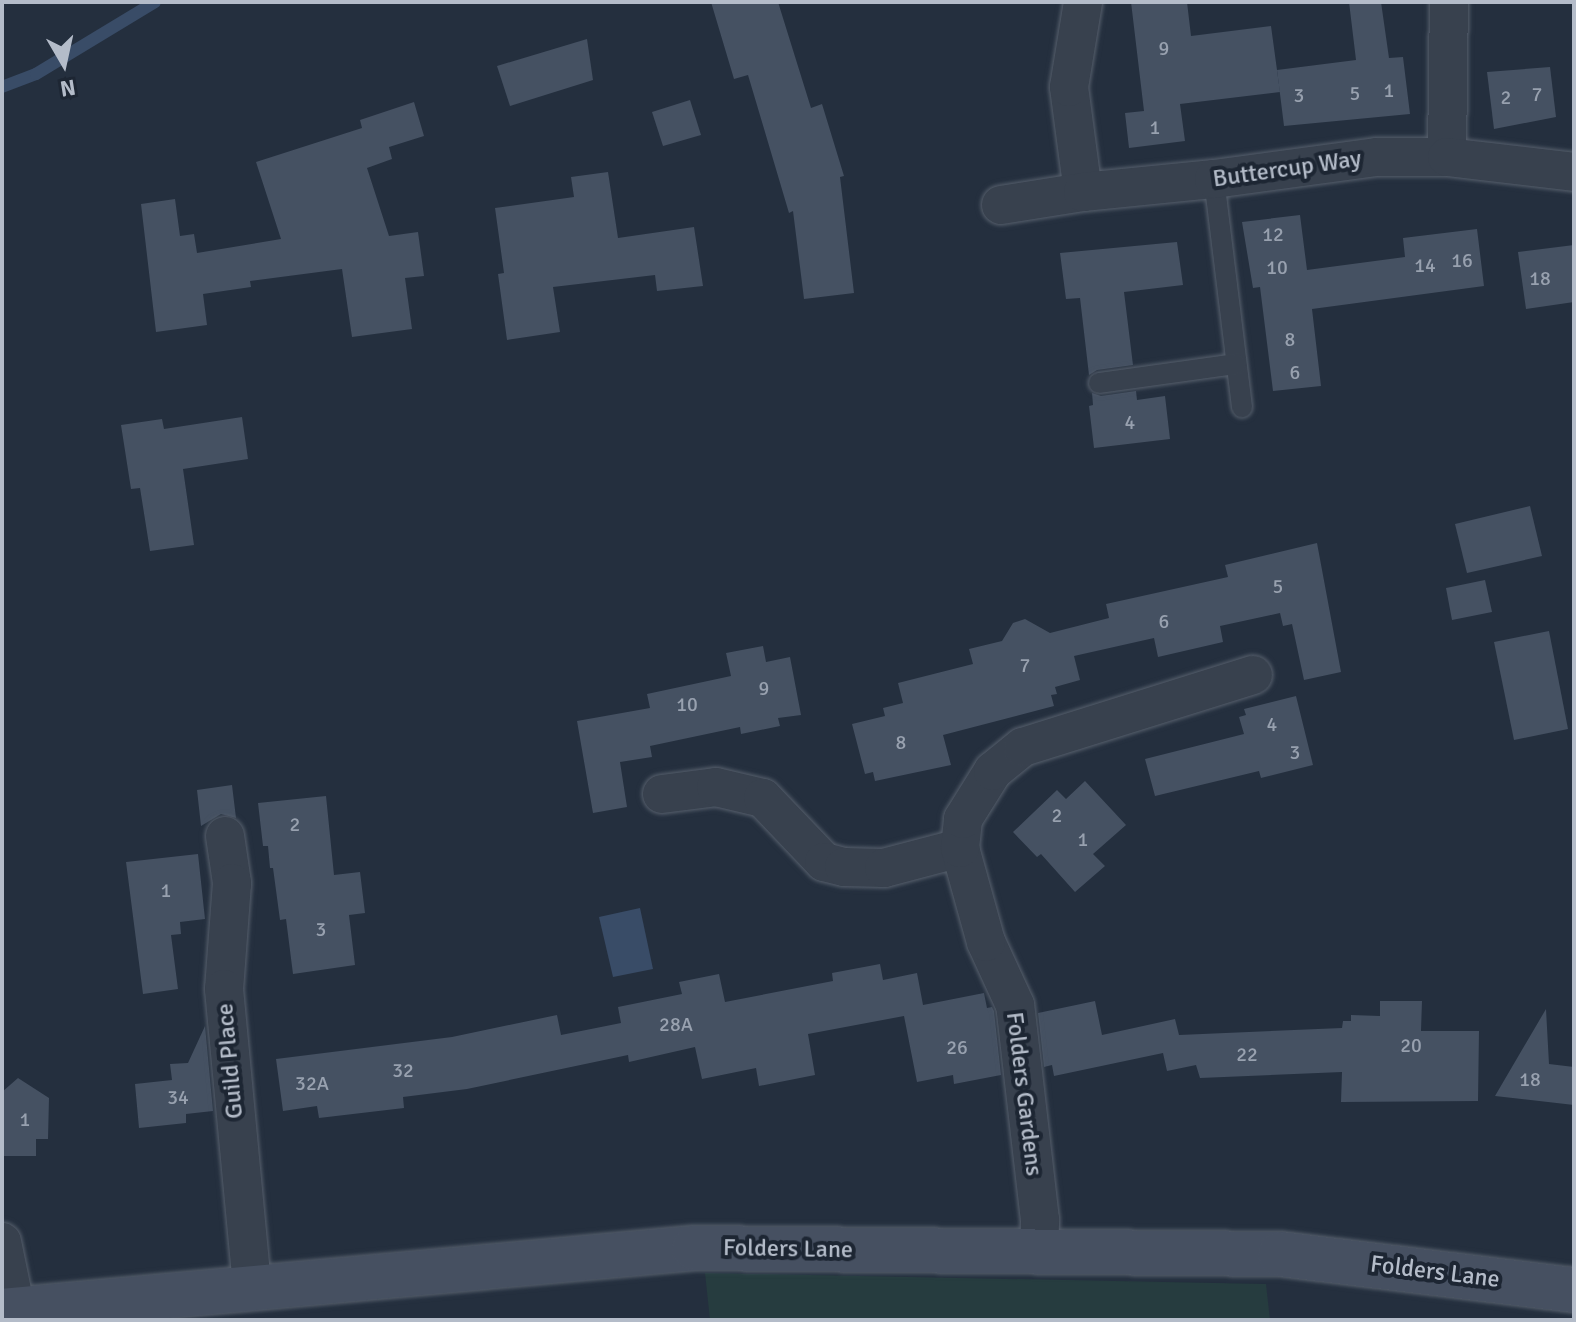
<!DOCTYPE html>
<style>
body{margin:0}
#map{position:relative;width:1576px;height:1322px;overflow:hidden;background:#242f3e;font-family:Signika,sans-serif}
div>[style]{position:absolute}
.green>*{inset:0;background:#263c3f}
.water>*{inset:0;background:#394c67}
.stream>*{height:12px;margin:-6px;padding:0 6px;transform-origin:6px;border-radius:6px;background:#394c67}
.building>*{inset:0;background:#455162}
.roads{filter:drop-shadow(0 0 2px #565f6c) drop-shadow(0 0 2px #565f6c)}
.service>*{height:20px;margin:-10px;padding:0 10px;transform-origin:10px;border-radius:10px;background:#38414e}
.minor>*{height:38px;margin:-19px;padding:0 19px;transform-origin:19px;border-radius:19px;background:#38414e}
.secondary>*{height:44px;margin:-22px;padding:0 22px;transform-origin:22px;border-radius:22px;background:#465061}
span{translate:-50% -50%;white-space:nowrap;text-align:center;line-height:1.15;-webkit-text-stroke:8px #1d2633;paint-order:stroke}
.number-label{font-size:20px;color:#98a1af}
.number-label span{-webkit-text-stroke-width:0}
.street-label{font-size:24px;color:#b4bcc9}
.frame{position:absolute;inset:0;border:4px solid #b4bcc9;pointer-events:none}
.north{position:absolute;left:24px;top:24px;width:80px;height:80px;-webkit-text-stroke:6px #1d2633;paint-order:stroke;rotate:171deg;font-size:22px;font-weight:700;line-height:32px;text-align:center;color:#b4bcc9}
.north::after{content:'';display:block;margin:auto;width:28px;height:36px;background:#b4bcc9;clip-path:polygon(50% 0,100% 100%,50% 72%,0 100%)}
</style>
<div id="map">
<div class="green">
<div style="clip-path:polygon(705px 1273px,1266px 1284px,1270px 1320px,710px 1320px)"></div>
</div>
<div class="water">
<div style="clip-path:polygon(640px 908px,653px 969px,613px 977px,599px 917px)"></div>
</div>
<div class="stream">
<div style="left:2px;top:87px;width:36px;rotate:-21deg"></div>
<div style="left:36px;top:74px;width:139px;rotate:-31.2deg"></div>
</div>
<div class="building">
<div style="clip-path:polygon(711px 2px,778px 2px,811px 108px,822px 104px,844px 176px,840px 177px,854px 293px,804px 299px,793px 211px,789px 213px,748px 75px,734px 79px)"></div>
<div style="clip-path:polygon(1131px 2px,1187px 2px,1191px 36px,1271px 26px,1280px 92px,1180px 104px,1185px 141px,1129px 148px,1125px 113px,1144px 111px)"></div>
<div style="clip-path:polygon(1349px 2px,1381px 2px,1389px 58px,1403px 57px,1410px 114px,1284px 126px,1277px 70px,1356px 60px)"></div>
<div style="clip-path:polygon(587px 39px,593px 80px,510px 106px,497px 66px)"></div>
<div style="clip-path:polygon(1550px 67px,1556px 117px,1494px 129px,1487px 72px)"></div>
<div style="clip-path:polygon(690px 100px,701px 135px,663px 146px,652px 112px)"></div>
<div style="clip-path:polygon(414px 102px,424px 136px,389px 147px,392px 159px,367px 168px,389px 236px,418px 232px,424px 276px,405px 278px,412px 329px,352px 337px,342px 269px,250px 281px,251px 287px,203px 294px,207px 325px,156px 332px,141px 204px,175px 199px,180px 236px,194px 234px,197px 253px,281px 239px,256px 162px,362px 128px,360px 120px)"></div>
<div style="clip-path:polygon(608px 172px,618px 238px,694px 227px,703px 286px,657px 291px,655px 275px,553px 287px,560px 332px,507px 340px,498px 274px,504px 273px,495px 208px,574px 197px,571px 177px)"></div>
<div style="clip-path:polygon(1300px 215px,1307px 270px,1405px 257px,1403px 238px,1477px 229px,1484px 286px,1312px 309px,1321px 386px,1273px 391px,1260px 287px,1253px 288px,1242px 222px)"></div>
<div style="clip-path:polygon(1177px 242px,1183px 285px,1124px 292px,1133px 365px,1097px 370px,1089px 375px,1080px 298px,1066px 299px,1060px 253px)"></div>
<div style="clip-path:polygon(1574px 245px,1574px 302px,1526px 309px,1518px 252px)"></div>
<div style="clip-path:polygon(1136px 391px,1137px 400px,1165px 396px,1170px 439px,1094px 448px,1089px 406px,1093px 405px,1092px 393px,1101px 396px)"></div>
<div style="clip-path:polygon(242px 417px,248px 459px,183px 469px,194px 545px,150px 551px,140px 488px,131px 489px,121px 425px,162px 419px,164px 429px)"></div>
<div style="clip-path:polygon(1530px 506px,1542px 556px,1467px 573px,1455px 524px)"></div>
<div style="clip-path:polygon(1317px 543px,1341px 672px,1304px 680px,1292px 624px,1283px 626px,1280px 613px,1220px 626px,1223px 642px,1158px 657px,1154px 638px,1074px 656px,1080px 680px,1055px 687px,1057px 694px,1051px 695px,1054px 706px,943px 735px,951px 765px,875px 781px,873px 772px,865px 774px,852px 724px,885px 716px,883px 708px,903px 703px,898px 683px,973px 664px,969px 649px,1002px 641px,1013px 623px,1025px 619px,1050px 633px,1109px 618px,1106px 604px,1228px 577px,1225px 565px)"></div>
<div style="clip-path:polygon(1485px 580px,1492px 612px,1452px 620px,1446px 588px)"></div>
<div style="clip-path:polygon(1549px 631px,1568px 729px,1514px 740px,1494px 642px)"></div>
<div style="clip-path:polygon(763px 646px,766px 662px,790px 657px,801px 715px,778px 718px,780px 726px,741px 734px,740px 727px,650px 746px,652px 757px,620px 762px,627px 807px,593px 813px,577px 721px,650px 708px,647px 694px,731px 676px,726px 653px)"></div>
<div style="clip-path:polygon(1296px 696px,1313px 765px,1261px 778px,1259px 771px,1155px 796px,1145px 759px,1244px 734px,1239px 717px,1246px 715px,1244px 709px)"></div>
<div style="clip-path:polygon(1085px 781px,1126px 825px,1093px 854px,1105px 866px,1075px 892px,1041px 854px,1037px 857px,1013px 832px,1057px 790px,1066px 799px)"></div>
<div style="clip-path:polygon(232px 785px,236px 818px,221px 814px,201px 826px,197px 790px)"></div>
<div style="clip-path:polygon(326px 796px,334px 875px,360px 872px,365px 913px,349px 915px,355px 965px,293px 974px,286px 919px,280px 920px,273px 868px,270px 868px,268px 846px,263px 846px,258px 803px)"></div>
<div style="clip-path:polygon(198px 854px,205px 919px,180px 922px,181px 934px,171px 935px,178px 989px,143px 994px,126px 862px)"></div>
<div style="clip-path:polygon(880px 964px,883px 980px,917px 973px,923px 1005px,984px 993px,987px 1008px,992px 1007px,994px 1011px,1001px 1075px,954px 1084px,953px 1075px,917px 1082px,904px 1016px,808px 1034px,815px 1075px,759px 1086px,756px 1068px,702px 1079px,695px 1047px,629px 1062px,628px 1055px,467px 1089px,403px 1097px,404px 1108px,319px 1118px,317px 1106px,283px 1111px,276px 1059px,452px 1037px,557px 1015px,561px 1035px,621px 1023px,618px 1007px,682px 994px,679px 982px,719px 974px,725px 1002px,833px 981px,832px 973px)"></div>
<div style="clip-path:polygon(1095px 1001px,1102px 1035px,1175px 1019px,1179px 1035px,1342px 1028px,1343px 1021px,1351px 1021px,1351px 1015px,1380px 1016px,1380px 1001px,1422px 1001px,1421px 1031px,1479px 1031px,1478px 1101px,1341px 1102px,1342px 1072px,1200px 1078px,1196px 1065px,1167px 1071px,1163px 1053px,1054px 1076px,1052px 1065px,1044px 1067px,1038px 1013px)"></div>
<div style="clip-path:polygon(1546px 1009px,1549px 1064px,1574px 1067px,1574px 1105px,1495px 1096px)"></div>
<div style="clip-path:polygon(205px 1026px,213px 1111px,186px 1114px,186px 1123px,139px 1128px,135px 1084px,172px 1080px,170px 1064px,188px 1063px)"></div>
<div style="clip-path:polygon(18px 1078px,49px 1098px,48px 1139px,36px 1139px,36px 1156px,2px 1156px,2px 1092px)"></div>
</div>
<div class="roads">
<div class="service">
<div style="left:1214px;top:179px;width:230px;rotate:83deg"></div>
<div style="left:1099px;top:383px;width:138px;rotate:-7.9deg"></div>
</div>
<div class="minor">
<div style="left:1447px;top:157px;width:155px;rotate:-89.3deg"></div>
<div style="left:1083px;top:192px;width:106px;rotate:-97.6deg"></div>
<div style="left:1069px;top:87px;width:86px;rotate:-80.6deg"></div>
<div style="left:1001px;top:205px;width:83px;rotate:-9deg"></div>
<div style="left:1083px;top:192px;width:132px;rotate:-5.7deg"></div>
<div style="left:1214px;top:179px;width:164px;rotate:-7.7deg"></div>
<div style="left:1377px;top:157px;width:70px"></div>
<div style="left:1447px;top:157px;width:128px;rotate:6.7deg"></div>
<div style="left:662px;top:794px;width:54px;rotate:-7.4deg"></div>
<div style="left:716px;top:787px;width:48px;rotate:13.2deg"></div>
<div style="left:763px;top:798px;width:88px;rotate:46.4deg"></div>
<div style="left:824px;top:862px;width:21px;rotate:14deg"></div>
<div style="left:844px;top:867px;width:40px;rotate:1.4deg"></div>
<div style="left:884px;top:868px;width:79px;rotate:-14.7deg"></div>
<div style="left:225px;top:836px;width:48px;rotate:81.5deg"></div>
<div style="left:232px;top:883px;width:106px;rotate:94.3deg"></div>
<div style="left:224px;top:989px;width:299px;rotate:84.6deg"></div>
<div style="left:2px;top:1242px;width:69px;rotate:78.4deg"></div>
<div style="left:1039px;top:1252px;width:32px;rotate:-88deg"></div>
<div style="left:1040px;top:1220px;width:216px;rotate:-96.6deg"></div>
<div style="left:1015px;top:1005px;width:69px;rotate:-114.7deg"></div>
<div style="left:986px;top:942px;width:98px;rotate:-105.5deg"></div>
<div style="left:960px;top:848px;width:29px;rotate:-84deg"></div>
<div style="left:963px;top:819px;width:57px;rotate:-58deg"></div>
<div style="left:993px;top:771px;width:38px;rotate:-39deg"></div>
<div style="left:1023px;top:747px;width:241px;rotate:-17.4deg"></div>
</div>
<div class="secondary">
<div style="left:2px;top:1311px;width:695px;rotate:-5.2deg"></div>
<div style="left:694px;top:1248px;width:586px;rotate:0.59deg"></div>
<div style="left:1280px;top:1254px;width:296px;rotate:7deg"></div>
</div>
</div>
<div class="number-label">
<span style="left:1164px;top:48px">9</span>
<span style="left:1389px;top:90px">1</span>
<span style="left:1355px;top:93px">5</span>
<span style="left:1537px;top:94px">7</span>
<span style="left:1299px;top:95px">3</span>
<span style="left:1506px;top:97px">2</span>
<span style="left:1155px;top:127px">1</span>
<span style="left:1273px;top:234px">12</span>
<span style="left:1462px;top:260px">16</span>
<span style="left:1425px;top:265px">14</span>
<span style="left:1277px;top:267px">10</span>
<span style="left:1540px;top:278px">18</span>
<span style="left:1290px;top:339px">8</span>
<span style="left:1295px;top:372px">6</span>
<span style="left:1130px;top:422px">4</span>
<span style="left:1278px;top:586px">5</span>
<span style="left:1164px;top:621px">6</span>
<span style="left:1025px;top:665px">7</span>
<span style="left:764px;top:688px">9</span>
<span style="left:687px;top:704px">10</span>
<span style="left:1272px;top:724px">4</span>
<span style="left:901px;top:742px">8</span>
<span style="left:1295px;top:752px">3</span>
<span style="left:1057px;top:815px">2</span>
<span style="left:295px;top:824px">2</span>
<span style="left:1083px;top:839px">1</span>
<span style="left:166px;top:890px">1</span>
<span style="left:321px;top:929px">3</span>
<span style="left:676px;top:1024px">28A</span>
<span style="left:1411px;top:1045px">20</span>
<span style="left:957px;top:1047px">26</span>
<span style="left:1247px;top:1054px">22</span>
<span style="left:403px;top:1070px">32</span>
<span style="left:1530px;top:1079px">18</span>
<span style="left:312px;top:1083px">32A</span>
<span style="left:178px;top:1097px">34</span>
<span style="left:25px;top:1119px">1</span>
</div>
<div class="street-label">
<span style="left:1287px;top:169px;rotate:-8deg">Buttercup Way</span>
<span style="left:230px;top:1061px;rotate:-95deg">Guild Place</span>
<span style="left:1024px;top:1094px;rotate:83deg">Folders Gardens</span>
<span style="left:788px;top:1249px;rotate:1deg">Folders Lane</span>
<span style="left:1435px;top:1272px;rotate:7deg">Folders Lane</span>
</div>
<div class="frame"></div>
<div class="north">N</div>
</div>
